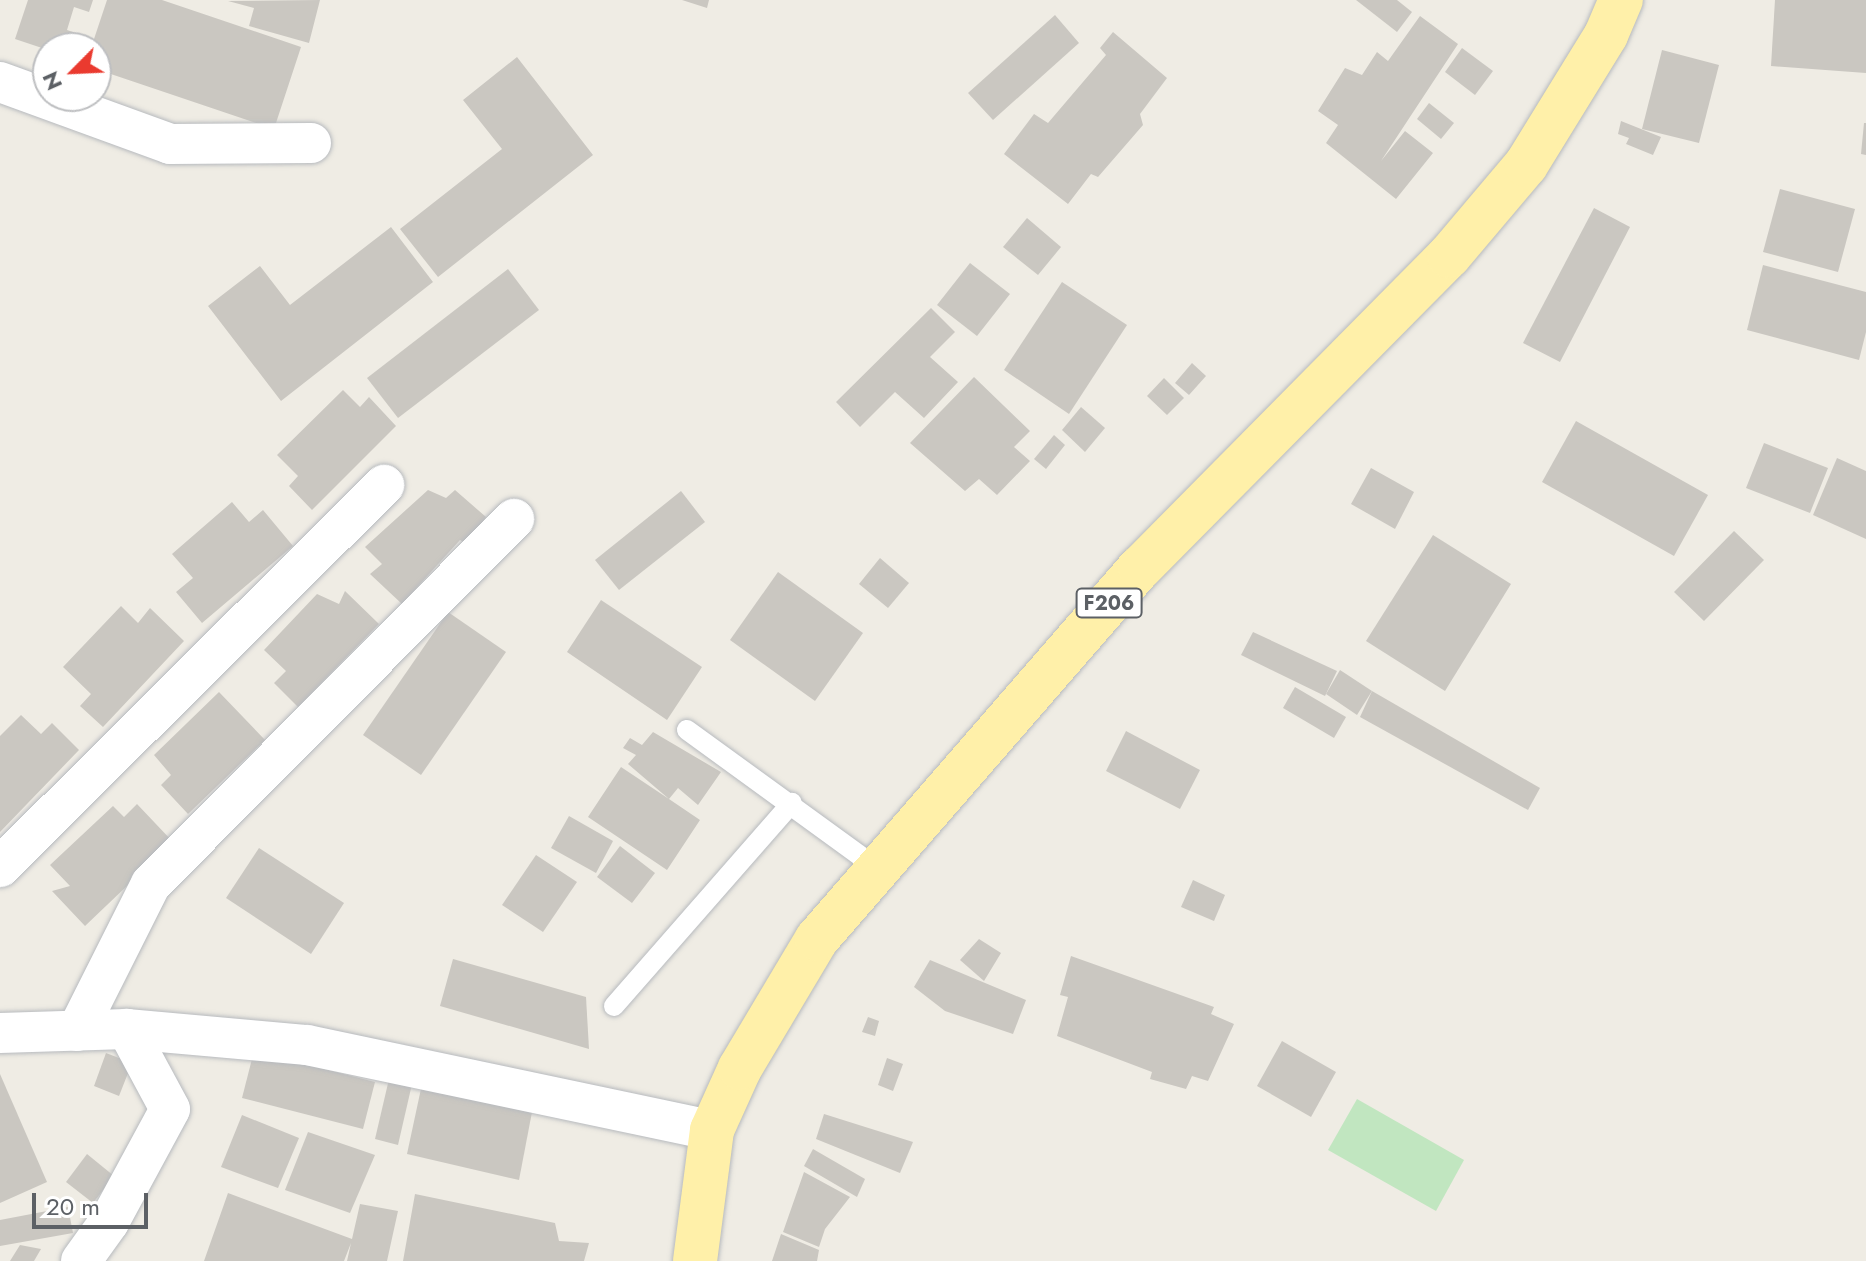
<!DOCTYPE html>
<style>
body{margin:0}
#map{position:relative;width:1866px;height:1261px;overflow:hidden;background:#efece4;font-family:Jost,sans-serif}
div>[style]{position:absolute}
.green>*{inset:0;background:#c1e6c0}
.building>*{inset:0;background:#cac7c1}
.roads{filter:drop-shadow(0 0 2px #b7babe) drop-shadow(0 0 2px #b7babe)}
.service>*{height:20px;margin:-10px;padding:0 10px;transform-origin:10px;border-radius:10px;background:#fff}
.minor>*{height:40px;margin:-20px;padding:0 20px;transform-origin:20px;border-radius:20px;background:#fff}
.primary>*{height:44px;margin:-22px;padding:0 22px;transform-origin:22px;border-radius:22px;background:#fff0a9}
span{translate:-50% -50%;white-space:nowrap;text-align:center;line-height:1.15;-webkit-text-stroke:6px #fff;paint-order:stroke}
.shield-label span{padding:2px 6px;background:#fff;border:2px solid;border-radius:6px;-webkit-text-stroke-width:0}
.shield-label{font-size:20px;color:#5c6065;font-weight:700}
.north{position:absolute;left:32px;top:32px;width:80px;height:80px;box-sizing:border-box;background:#fff;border:2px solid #bebfc1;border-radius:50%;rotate:246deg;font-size:22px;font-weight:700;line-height:32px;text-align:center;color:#5c6065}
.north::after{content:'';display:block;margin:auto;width:28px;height:36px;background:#ea3a2f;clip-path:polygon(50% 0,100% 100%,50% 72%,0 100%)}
.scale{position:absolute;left:32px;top:1193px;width:116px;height:36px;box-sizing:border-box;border:4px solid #5c6065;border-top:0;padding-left:10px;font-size:24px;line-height:28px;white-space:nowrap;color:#5c6065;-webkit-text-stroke:6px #fff;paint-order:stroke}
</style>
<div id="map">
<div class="green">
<div style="clip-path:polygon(1357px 1099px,1464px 1160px,1436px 1211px,1328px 1150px)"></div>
</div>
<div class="building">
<div style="clip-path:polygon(28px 0,93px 0,89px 12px,74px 7px,67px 30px,82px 35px,78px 48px,48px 50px,15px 39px)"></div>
<div style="clip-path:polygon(107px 0,162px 0,301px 47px,274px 129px,96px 69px,96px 48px,91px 48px)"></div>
<div style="clip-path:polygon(320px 0,309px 43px,249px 26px,254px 8px,228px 1px)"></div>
<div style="clip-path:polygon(682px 0,709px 0,707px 8px)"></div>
<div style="clip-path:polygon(1356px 0,1397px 0,1412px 12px,1397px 32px)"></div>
<div style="clip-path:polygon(1775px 0,1866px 0,1866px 73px,1771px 66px)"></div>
<div style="clip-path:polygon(1055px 15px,1079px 43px,993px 120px,968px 93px)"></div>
<div style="clip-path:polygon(1420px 16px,1458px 44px,1381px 161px,1405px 131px,1433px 153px,1396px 199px,1326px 143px,1338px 125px,1318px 111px,1345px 68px,1362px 75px,1377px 52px,1388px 61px)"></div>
<div style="clip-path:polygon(1113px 32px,1167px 78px,1140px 114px,1143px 125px,1098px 177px,1091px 174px,1068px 204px,1004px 154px,1034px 114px,1048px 123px,1106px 55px,1100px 48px)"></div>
<div style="clip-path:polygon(1462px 48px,1493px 71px,1475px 95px,1445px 72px)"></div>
<div style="clip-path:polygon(1662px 50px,1719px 65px,1699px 143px,1642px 129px)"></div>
<div style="clip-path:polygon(517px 57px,593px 155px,438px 277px,400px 229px,502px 149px,463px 100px)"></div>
<div style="clip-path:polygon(1429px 103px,1454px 123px,1441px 139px,1417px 119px)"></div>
<div style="clip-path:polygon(1621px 121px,1661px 137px,1653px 155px,1626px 144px,1629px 138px,1618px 134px)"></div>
<div style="clip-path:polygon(1864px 123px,1866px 123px,1866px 155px,1861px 154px)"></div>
<div style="clip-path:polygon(1780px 189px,1855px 209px,1838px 272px,1763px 252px)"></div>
<div style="clip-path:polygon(1594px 208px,1630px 227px,1560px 362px,1523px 343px)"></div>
<div style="clip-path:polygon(1027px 218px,1061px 247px,1038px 275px,1003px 247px)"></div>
<div style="clip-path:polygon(391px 227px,433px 282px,281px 401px,208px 306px,260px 266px,290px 305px)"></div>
<div style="clip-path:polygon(970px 263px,1010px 294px,977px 336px,937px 305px)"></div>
<div style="clip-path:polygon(1763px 265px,1866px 292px,1866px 332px,1859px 360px,1747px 330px)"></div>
<div style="clip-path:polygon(508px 269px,539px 310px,398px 418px,367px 378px)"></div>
<div style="clip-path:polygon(1062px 282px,1127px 325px,1069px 414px,1004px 370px)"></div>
<div style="clip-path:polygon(931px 308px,955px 332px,930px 357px,958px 382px,924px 418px,895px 392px,860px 427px,836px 402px)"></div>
<div style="clip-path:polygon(1192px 363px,1206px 376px,1189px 395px,1175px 383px)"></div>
<div style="clip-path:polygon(974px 377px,1030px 431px,1014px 447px,1030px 461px,997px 495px,979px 479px,965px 491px,910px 443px)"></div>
<div style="clip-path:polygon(1164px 378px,1184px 398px,1167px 415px,1147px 396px)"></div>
<div style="clip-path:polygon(343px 390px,360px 407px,369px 397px,396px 426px,312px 510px,289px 486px,298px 476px,277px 455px)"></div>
<div style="clip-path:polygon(1081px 407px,1105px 428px,1085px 452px,1062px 430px)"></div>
<div style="clip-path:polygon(1576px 421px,1708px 495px,1674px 556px,1542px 482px)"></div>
<div style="clip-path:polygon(1054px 435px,1065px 445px,1046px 469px,1034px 459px)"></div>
<div style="clip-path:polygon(1764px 443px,1828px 468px,1810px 513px,1746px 488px)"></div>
<div style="clip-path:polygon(1837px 458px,1866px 471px,1866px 539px,1813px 515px)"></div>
<div style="clip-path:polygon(1371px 468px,1414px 492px,1395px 529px,1351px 504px)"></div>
<div style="clip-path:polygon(428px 490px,446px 498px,455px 490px,486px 517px,467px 544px,460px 540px,402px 604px,370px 574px,382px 564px,365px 547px)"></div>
<div style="clip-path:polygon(681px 491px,705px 522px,619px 590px,595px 560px)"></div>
<div style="clip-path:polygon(232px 502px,249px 522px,263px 510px,293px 546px,202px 623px,176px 592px,193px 578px,172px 554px)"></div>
<div style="clip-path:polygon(1734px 531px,1764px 560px,1704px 621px,1674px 592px)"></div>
<div style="clip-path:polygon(1433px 535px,1511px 584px,1445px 691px,1366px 641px)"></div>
<div style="clip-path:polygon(880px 558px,909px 583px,888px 608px,859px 584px)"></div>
<div style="clip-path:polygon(778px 572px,863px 633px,815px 701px,730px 640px)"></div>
<div style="clip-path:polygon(345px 591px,379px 624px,298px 707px,274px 683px,286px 671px,264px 650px,317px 594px,339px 604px)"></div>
<div style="clip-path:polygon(601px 600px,702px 667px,667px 720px,567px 652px)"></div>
<div style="clip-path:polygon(121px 606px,138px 623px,150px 608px,184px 641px,103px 727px,80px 706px,91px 694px,63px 667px)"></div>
<div style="clip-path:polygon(448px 612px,506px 652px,421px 775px,363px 735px)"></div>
<div style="clip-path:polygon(1253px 632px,1337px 671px,1325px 696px,1241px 655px)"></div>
<div style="clip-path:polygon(1340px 670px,1372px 691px,1357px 715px,1326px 694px)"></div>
<div style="clip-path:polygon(1295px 687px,1346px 717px,1334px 738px,1283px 708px)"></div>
<div style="clip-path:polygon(1372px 691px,1540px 788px,1528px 810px,1360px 717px)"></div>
<div style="clip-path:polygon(219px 692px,265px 740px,188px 814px,161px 785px,171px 775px,154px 755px)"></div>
<div style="clip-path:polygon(21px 715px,41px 734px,52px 723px,79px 750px,0 832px,0 736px)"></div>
<div style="clip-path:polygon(1126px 731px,1200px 770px,1180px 809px,1106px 771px)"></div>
<div style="clip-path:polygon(653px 732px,721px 772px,698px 805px,678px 788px,669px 799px,700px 820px,667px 870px,588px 817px,621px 767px,669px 799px,628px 764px,636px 755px,623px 748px,630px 738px,642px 745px)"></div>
<div style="clip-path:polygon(137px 804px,173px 842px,85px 926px,52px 891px,70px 886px,50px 865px,113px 806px,124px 817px)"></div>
<div style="clip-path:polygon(569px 816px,613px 841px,596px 873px,551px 848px)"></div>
<div style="clip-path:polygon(620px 846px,655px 873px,632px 903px,597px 877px)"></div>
<div style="clip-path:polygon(259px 848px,344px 903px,311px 954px,226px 898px)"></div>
<div style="clip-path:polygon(536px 855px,577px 882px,543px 932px,502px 905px)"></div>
<div style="clip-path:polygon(1193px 880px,1225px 895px,1214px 921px,1181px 907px)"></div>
<div style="clip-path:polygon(979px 939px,1001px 953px,984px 981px,960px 960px)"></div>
<div style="clip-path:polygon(1071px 956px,1214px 1007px,1211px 1014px,1234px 1024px,1208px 1081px,1192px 1076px,1186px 1089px,1150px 1079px,1152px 1072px,1057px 1036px,1068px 997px,1060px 995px)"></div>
<div style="clip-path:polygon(453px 959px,586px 997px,589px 1049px,440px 1006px)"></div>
<div style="clip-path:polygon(930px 960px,1026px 1000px,1013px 1034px,945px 1011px,914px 987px)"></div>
<div style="clip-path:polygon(868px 1017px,879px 1021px,875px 1036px,862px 1032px)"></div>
<div style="clip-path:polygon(1282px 1041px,1336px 1072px,1311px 1117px,1257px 1086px)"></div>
<div style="clip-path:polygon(254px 1051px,375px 1082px,363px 1129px,242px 1098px)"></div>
<div style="clip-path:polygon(106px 1053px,132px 1063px,119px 1096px,94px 1086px)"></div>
<div style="clip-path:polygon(887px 1058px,903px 1064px,893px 1091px,878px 1085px)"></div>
<div style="clip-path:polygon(0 1074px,47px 1182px,0 1203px)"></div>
<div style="clip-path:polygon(389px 1079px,412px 1084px,398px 1145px,375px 1139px)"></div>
<div style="clip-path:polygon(422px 1084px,532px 1112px,519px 1180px,407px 1154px)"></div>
<div style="clip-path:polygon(824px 1114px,913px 1142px,900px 1173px,816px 1139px)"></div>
<div style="clip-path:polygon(242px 1115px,299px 1138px,278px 1188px,221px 1167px)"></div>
<div style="clip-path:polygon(308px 1132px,375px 1155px,350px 1213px,285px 1190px)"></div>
<div style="clip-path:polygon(813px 1149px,865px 1179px,857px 1197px,804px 1166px)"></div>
<div style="clip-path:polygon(87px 1154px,114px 1176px,93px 1203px,66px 1182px)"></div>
<div style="clip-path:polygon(804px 1172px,850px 1197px,825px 1229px,819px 1247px,783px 1232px)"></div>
<div style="clip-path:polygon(228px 1193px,352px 1239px,360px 1204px,398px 1211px,387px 1261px,347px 1261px,351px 1243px,344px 1261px,204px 1261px)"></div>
<div style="clip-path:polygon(415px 1194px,555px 1223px,559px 1241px,589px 1243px,584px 1261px,403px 1261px)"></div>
<div style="clip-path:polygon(68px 1207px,73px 1233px,0 1246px,0 1220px)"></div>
<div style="clip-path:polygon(781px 1234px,819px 1250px,817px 1261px,772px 1261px)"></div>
<div style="clip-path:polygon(20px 1245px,41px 1249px,34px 1261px,10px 1261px)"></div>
</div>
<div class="roads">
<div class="service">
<div style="left:687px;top:730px;width:238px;rotate:36deg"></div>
<div style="left:614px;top:1006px;width:270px;rotate:-48.8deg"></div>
</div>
<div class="minor">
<div style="left:0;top:82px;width:181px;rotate:20deg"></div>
<div style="left:170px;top:144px;width:141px;rotate:-0.4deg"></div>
<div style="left:0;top:867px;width:542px;rotate:-44.85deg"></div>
<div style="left:77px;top:1031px;width:165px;rotate:-63.3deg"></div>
<div style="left:151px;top:884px;width:515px;rotate:-45.16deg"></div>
<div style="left:0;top:1033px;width:127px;rotate:-1.8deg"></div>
<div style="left:127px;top:1029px;width:181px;rotate:5.1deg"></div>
<div style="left:307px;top:1045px;width:414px;rotate:11.9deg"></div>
<div style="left:81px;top:1261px;width:48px;rotate:-54.3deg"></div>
<div style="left:109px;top:1222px;width:128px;rotate:-61.6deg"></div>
<div style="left:170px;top:1109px;width:91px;rotate:-118.3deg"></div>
</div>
<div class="primary">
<div style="left:695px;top:1261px;width:132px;rotate:-82.6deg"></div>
<div style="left:712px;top:1130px;width:68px;rotate:-65.7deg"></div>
<div style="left:740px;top:1068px;width:150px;rotate:-59.2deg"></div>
<div style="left:817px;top:939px;width:492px;rotate:-49deg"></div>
<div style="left:1140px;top:568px;width:439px;rotate:-45.3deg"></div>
<div style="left:1449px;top:256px;width:119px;rotate:-49.8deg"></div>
<div style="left:1526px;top:165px;width:153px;rotate:-58.4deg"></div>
<div style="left:1606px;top:35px;width:38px;rotate:-67deg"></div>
</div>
</div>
<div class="shield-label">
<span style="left:1109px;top:603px">F206</span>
</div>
<div class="north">N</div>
<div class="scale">20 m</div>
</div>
